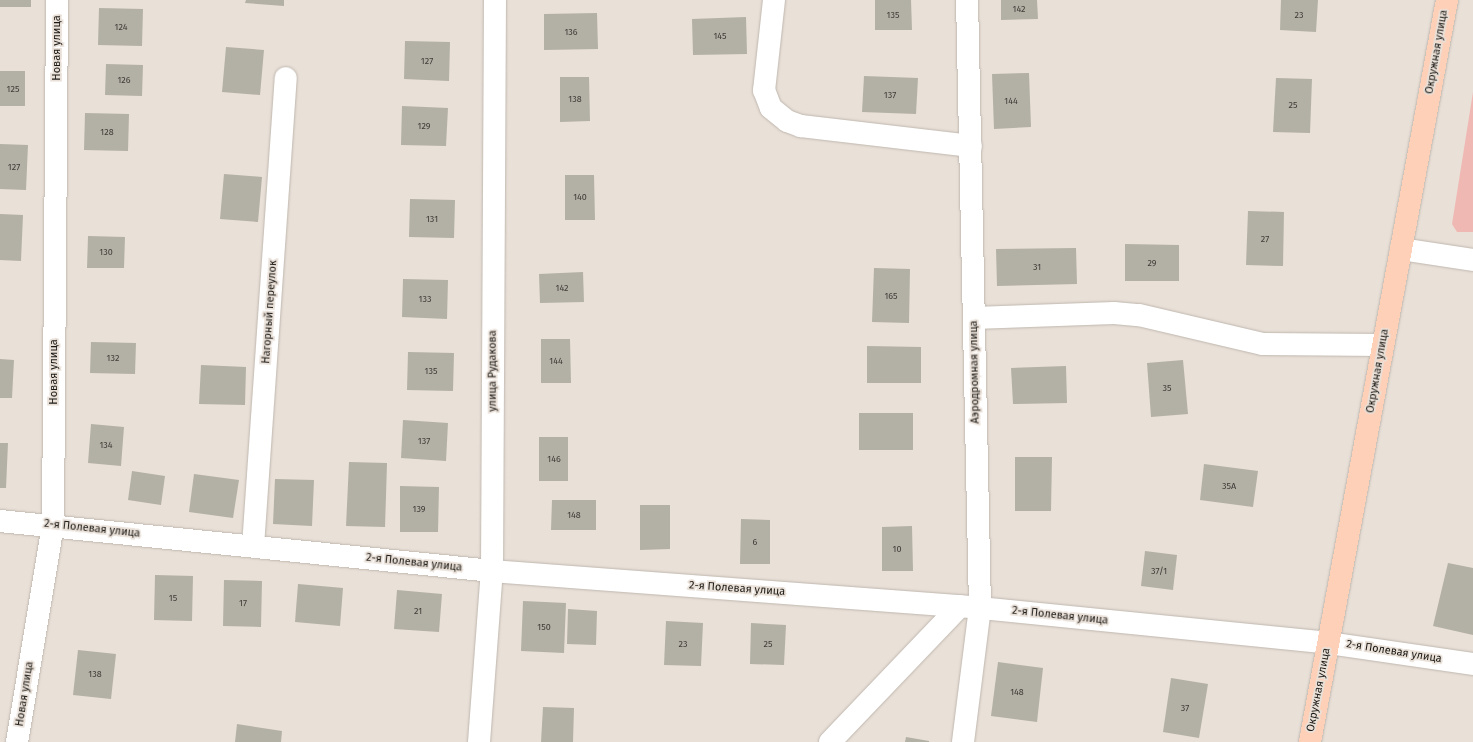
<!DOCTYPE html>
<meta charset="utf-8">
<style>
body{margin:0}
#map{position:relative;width:1473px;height:742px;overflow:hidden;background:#e9e0d8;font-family:"Fira Sans",sans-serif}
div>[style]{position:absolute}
.green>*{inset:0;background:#f0b8b3}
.building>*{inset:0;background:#b3b0a6}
.roads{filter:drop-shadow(0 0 1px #bfb7ae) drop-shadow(0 0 1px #bfb7ae)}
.minor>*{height:22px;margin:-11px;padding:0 11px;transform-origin:11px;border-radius:11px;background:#fff}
.major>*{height:22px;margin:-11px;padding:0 11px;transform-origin:11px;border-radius:11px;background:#fed0b8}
span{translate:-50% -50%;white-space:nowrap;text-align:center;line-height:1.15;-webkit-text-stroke:3.5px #e9e0d8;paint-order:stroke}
.number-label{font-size:9px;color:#403d38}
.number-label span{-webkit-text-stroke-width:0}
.street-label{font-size:11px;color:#191713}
</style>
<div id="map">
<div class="green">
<div style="clip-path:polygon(1473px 92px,1473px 232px,1457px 232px,1452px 224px)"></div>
</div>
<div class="building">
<div style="clip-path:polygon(0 0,31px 0,31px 7px,0 7px)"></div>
<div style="clip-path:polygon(246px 0,284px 0,284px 6px,245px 3px)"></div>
<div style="clip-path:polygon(875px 0,911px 0,912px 30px,875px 30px)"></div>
<div style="clip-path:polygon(1001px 0,1037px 0,1038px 19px,1001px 20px)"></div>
<div style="clip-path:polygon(1281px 0,1318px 0,1316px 32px,1280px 30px)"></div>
<div style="clip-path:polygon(99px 8px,143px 9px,142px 46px,98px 45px)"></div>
<div style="clip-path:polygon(597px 13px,598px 49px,544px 50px,544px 14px)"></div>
<div style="clip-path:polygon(746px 17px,747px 54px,693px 55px,692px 19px)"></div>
<div style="clip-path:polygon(405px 41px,450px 42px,449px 81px,404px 79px)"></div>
<div style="clip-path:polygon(226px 47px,264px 50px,260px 95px,222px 92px)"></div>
<div style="clip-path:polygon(106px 64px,143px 65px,142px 96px,105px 95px)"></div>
<div style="clip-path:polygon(0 71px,25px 71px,25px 106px,0 106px)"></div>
<div style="clip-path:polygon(1029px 73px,1031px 127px,994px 129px,992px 74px)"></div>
<div style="clip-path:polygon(864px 76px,918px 78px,916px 114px,862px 112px)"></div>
<div style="clip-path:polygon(560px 77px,589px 77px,590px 121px,560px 122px)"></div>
<div style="clip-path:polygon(1276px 78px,1312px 79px,1310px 133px,1273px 132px)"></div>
<div style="clip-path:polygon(402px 106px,448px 108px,446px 146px,401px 145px)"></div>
<div style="clip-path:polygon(85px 113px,129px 114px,128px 151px,84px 150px)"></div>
<div style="clip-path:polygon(0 144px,28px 145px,26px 190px,0 189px)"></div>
<div style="clip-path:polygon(224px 174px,262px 177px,258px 222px,220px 219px)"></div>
<div style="clip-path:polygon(565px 175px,594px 175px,595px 220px,565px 220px)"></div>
<div style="clip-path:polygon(410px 199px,455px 200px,454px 238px,409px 237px)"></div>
<div style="clip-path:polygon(1248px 211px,1284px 212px,1283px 266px,1246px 265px)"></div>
<div style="clip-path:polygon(0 214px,23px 215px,21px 261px,0 260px)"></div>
<div style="clip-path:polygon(88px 236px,125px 237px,124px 268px,87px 268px)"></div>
<div style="clip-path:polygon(1125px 244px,1179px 245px,1179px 281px,1125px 281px)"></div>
<div style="clip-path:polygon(1076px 248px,1077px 284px,997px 286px,996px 249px)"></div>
<div style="clip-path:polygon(874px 268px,910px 269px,909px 323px,872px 322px)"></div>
<div style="clip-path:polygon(583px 272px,584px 302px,540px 303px,539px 274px)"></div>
<div style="clip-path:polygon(403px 279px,448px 280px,447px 319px,402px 317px)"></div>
<div style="clip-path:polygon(541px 339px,570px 339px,571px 383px,541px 383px)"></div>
<div style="clip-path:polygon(91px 342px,136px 343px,135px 374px,90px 373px)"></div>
<div style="clip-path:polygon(867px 346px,921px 347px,921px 383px,867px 383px)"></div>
<div style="clip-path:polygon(408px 352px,454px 353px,453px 391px,407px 390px)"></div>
<div style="clip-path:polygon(0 359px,14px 360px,12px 398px,0 398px)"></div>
<div style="clip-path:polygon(1183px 360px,1188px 414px,1151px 417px,1147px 363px)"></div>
<div style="clip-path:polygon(201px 365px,246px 367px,245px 405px,199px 404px)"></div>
<div style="clip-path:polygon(1066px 366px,1067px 403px,1013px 404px,1011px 368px)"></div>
<div style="clip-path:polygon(859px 413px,913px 413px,913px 450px,859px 450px)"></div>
<div style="clip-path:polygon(403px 420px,448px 423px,446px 461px,401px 458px)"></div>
<div style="clip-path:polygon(91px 424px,124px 427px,121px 466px,88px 463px)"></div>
<div style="clip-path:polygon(539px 437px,568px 437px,568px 481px,539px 481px)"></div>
<div style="clip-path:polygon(0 443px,8px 443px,6px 488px,0 488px)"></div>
<div style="clip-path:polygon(1015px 457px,1052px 457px,1051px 511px,1015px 511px)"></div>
<div style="clip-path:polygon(349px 462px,387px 463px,385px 527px,346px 526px)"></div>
<div style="clip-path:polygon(1204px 464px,1258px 471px,1253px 507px,1200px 500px)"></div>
<div style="clip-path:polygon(132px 471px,165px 476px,161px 505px,128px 500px)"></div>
<div style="clip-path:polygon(194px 474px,239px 480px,233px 518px,189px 512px)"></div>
<div style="clip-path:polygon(275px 479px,314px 480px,312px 526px,273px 524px)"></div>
<div style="clip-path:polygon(400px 486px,439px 487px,438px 532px,400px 532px)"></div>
<div style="clip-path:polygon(552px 500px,596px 500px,596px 530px,551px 530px)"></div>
<div style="clip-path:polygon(640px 505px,670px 505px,670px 549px,640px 550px)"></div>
<div style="clip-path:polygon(741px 519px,770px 520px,770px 564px,740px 564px)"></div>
<div style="clip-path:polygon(912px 526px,913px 571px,882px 571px,882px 527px)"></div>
<div style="clip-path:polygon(1145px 551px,1177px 555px,1173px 590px,1141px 586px)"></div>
<div style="clip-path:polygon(1448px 563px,1473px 568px,1473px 635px,1433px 626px)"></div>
<div style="clip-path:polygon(155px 575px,193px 576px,192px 621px,154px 620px)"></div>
<div style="clip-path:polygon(224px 580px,262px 581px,261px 627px,223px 626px)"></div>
<div style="clip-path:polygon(298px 584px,343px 588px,340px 626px,295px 622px)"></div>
<div style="clip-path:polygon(397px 590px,442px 594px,439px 632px,394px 629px)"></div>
<div style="clip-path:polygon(523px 601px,566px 603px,564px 653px,521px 651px)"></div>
<div style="clip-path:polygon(568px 609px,597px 611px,596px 645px,567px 644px)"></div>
<div style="clip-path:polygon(666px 621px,703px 623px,701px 666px,664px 665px)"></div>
<div style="clip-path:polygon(751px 623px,786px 625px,784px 665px,750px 664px)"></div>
<div style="clip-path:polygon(78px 650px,116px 654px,111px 699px,73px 695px)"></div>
<div style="clip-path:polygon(998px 662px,1043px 668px,1037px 722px,991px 716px)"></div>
<div style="clip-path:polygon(1171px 678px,1208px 684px,1199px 738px,1163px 732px)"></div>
<div style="clip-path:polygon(543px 707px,574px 708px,573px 742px,541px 742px)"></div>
<div style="clip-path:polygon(237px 724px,282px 731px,281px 742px,235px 742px)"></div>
<div style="clip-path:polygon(906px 737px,929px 741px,929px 742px,905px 742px)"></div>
</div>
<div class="roads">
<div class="minor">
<div style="left:774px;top:0;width:91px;rotate:96.3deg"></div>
<div style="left:764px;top:90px;width:19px;rotate:69deg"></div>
<div style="left:771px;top:108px;width:21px;rotate:39deg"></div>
<div style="left:787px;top:121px;width:15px;rotate:20deg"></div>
<div style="left:801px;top:126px;width:171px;rotate:6.7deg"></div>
<div style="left:1401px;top:249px;width:73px;rotate:8.7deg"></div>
<div style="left:974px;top:318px;width:140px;rotate:-2deg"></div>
<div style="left:1114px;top:313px;width:25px;rotate:5deg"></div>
<div style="left:1139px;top:315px;width:127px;rotate:13.2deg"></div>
<div style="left:1263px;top:344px;width:120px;rotate:0.5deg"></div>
<div style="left:0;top:521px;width:495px;rotate:5.8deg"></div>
<div style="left:492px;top:571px;width:489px;rotate:4.3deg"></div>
<div style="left:980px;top:608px;width:350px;rotate:5.7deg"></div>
<div style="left:1328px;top:643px;width:147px;rotate:8.2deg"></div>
<div style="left:253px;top:546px;width:469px;rotate:-86deg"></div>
<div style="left:17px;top:742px;width:220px;rotate:-80.6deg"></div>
<div style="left:53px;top:525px;width:525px;rotate:-89.56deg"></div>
<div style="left:479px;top:742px;width:171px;rotate:-85.7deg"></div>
<div style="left:492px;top:571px;width:571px;rotate:-89.7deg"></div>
<div style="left:830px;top:742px;width:188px;rotate:-46.3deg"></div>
<div style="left:963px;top:742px;width:135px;rotate:-82.8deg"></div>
<div style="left:980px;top:608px;width:608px;rotate:-91.22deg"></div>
</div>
<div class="major">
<div style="left:1310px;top:742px;width:755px;rotate:-79.54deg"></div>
</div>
</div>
<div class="number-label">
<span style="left:1019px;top:9px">142</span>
<span style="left:893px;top:15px">135</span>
<span style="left:1299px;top:15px">23</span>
<span style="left:121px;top:27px">124</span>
<span style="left:571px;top:32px">136</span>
<span style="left:720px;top:36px">145</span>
<span style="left:427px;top:61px">127</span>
<span style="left:124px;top:80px">126</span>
<span style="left:13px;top:89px">125</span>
<span style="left:890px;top:95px">137</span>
<span style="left:575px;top:99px">138</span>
<span style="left:1011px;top:101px">144</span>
<span style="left:1293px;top:105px">25</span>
<span style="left:424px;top:126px">129</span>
<span style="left:107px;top:132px">128</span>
<span style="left:14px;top:167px">127</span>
<span style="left:580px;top:197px">140</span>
<span style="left:432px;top:219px">131</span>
<span style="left:1265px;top:239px">27</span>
<span style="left:106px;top:252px">130</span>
<span style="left:1152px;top:263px">29</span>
<span style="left:1037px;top:267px">31</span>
<span style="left:562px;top:288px">142</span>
<span style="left:891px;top:296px">165</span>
<span style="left:425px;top:299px">133</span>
<span style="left:113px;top:358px">132</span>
<span style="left:556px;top:361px">144</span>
<span style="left:431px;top:371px">135</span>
<span style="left:1167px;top:388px">35</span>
<span style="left:424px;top:441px">137</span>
<span style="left:106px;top:445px">134</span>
<span style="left:554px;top:459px">146</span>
<span style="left:1229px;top:486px">35А</span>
<span style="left:419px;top:509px">139</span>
<span style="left:574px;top:515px">148</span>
<span style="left:755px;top:542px">6</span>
<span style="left:897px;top:549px">10</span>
<span style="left:1159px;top:571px">37/1</span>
<span style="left:173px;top:598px">15</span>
<span style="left:243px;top:603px">17</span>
<span style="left:418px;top:611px">21</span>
<span style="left:544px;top:627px">150</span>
<span style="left:683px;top:644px">23</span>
<span style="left:768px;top:644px">25</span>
<span style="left:95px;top:674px">138</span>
<span style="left:1017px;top:692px">148</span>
<span style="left:1185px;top:708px">37</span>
</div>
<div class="street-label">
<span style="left:57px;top:48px;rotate:-90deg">Новая улица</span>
<span style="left:1437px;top:52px;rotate:-80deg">Окружная улица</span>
<span style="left:270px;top:312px;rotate:-86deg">Нагорный переулок</span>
<span style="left:493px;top:371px;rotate:-90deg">улица Рудакова</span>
<span style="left:1378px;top:371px;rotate:-80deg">Окружная улица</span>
<span style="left:54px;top:372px;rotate:-90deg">Новая улица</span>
<span style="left:975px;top:372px;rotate:-91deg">Аэродромная улица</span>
<span style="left:92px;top:529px;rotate:6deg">2-я Полевая улица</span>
<span style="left:414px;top:563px;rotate:6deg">2-я Полевая улица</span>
<span style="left:737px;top:589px;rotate:4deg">2-я Полевая улица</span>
<span style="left:1060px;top:616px;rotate:6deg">2-я Полевая улица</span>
<span style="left:1394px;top:652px;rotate:9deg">2-я Полевая улица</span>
<span style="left:1319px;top:690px;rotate:-79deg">Окружная улица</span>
<span style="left:25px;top:694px;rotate:-81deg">Новая улица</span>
</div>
</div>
